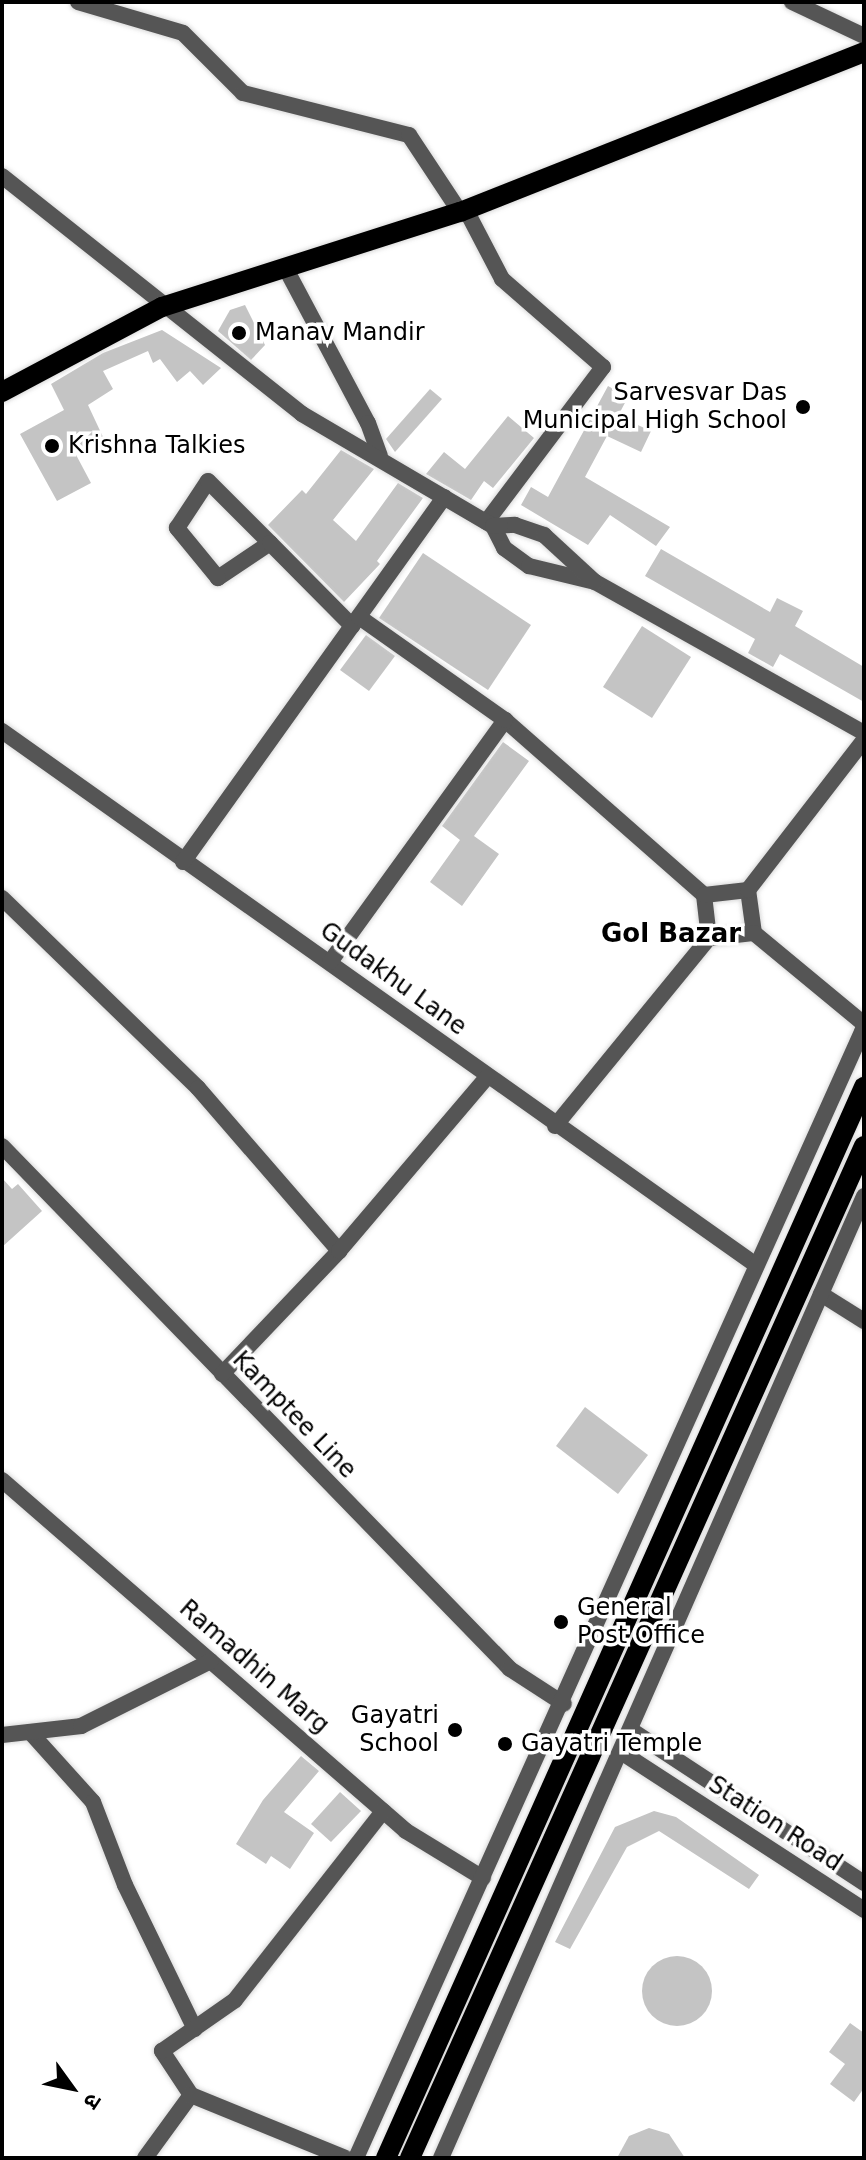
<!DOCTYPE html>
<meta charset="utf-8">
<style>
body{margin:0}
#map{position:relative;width:866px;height:2160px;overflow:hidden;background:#fff;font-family:"DejaVu Sans","Noto Sans Devanagari",sans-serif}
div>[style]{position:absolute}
.building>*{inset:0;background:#c4c4c4}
.round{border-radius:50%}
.roads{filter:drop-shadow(0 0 2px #dbdbdb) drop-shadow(0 0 2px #dbdbdb)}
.minor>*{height:16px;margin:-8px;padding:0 8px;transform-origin:8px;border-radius:8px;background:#555}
.tertiary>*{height:16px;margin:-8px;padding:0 8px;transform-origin:8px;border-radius:8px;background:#555}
.primary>*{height:20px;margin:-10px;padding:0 10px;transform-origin:10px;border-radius:10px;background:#000}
.dots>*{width:22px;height:22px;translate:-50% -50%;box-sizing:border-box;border:4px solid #fff;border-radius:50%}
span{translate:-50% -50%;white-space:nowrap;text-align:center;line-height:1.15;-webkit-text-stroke:7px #fff;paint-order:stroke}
.poi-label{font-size:24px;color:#000}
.left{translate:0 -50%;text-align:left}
.right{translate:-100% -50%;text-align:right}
.street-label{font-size:24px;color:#000}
.neighbourhood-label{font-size:26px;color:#000;font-weight:700}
.frame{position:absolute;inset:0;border:4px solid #000;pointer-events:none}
.north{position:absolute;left:32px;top:2048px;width:80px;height:80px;-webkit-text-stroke:6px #fff;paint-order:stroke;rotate:123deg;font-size:22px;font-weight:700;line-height:32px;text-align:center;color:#000}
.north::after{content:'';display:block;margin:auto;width:28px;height:36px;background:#000;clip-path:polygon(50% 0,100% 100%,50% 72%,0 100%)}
</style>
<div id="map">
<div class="building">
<div style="clip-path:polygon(245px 305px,265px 345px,251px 360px,218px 331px,230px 310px)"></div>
<div style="clip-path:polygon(162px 330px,221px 368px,203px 385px,190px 371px,177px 382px,160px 359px,153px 363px,148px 351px,103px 371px,113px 389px,88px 405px,103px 437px,74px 451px,91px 483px,57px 501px,20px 434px,64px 410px,51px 384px,103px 353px)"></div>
<div style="clip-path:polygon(608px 386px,628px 397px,618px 416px,651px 431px,641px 452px,607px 436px,585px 477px,670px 527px,656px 546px,610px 515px,588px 545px,521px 505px,531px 487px,548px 497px)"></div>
<div style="clip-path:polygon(430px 389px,442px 399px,395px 452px,386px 439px)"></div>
<div style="clip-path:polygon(508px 416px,534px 438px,493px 488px,484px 481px,471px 500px,426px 474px,444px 452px,465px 469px)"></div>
<div style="clip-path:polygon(341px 450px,374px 469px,333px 520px,356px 541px,398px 483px,423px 498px,377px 561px,380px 564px,344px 602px,268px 525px,302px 490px,306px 494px)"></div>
<div style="clip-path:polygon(661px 549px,770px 612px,777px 598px,803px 611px,795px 626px,864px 667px,864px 702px,780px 654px,773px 667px,748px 653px,755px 639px,645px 576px)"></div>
<div style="clip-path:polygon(423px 553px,531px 625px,488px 690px,379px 618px)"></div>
<div style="clip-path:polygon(642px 626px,691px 657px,652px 718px,603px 687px)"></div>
<div style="clip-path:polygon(366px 635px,395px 656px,369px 691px,340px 670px)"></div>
<div style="clip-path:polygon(503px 742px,529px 761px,474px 836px,499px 854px,462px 906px,430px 882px,460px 840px,442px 826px)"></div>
<div style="clip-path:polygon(2px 1178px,12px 1189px,18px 1184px,42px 1211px,2px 1247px)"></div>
<div style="clip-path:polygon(585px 1407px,648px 1455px,618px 1494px,556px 1446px)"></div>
<div style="clip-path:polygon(301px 1756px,319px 1771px,284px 1812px,314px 1833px,290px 1869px,271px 1856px,266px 1864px,236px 1844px,263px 1800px)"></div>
<div style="clip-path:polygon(340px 1792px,361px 1811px,331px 1842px,311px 1824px)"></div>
<div style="clip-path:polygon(654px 1811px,676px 1817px,759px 1875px,749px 1889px,659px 1831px,627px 1847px,570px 1949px,555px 1942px,615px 1827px)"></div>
<div class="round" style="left:642px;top:1956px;width:70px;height:70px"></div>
<div style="clip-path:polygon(850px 2023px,864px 2033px,864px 2088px,854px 2102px,830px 2084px,845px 2064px,829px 2052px)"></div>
<div style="clip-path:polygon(649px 2128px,669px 2134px,685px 2158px,617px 2158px,629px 2136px)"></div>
</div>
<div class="roads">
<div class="minor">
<div style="left:78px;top:2px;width:109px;rotate:16.4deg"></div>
<div style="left:183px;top:33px;width:85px;rotate:45deg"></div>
<div style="left:243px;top:93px;width:171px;rotate:14.2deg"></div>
<div style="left:409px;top:135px;width:92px;rotate:56.5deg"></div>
<div style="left:792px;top:2px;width:80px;rotate:25.3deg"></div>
<div style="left:466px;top:210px;width:78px;rotate:62.4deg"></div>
<div style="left:502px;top:279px;width:134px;rotate:41.1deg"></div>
<div style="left:603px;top:367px;width:194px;rotate:127deg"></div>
<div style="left:286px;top:269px;width:174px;rotate:62deg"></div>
<div style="left:368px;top:423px;width:35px;rotate:70deg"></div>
<div style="left:270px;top:543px;width:63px;rotate:146.1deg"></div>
<div style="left:218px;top:578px;width:65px;rotate:-129.4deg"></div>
<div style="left:177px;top:528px;width:56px;rotate:-56.6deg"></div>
<div style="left:208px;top:481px;width:88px;rotate:45deg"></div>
<div style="left:270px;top:543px;width:117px;rotate:45.3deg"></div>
<div style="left:505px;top:720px;width:265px;rotate:41.3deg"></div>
<div style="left:704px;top:895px;width:43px;rotate:83.4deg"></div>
<div style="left:709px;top:938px;width:45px;rotate:-6.3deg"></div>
<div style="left:754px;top:933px;width:43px;rotate:-97.9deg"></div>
<div style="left:748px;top:890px;width:44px;rotate:173.5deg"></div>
<div style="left:2px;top:731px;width:924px;rotate:35.31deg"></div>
<div style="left:183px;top:862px;width:449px;rotate:-54.4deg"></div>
<div style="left:748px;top:890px;width:190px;rotate:-52.3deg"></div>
<div style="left:2px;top:898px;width:273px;rotate:44.1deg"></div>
<div style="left:198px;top:1088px;width:216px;rotate:49.1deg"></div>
<div style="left:754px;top:933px;width:143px;rotate:39.6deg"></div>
<div style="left:330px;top:962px;width:299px;rotate:-54.1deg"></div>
<div style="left:505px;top:720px;width:179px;rotate:-144.8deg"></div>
<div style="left:555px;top:1126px;width:243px;rotate:-50.7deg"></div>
<div style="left:2px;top:1146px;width:729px;rotate:45.83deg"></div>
<div style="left:510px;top:1669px;width:64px;rotate:32.9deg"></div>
<div style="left:821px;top:1294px;width:51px;rotate:32.1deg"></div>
<div style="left:222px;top:1374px;width:170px;rotate:-46.4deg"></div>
<div style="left:339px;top:1251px;width:228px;rotate:-49.6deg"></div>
<div style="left:2px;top:1480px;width:535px;rotate:40.98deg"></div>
<div style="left:406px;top:1831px;width:90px;rotate:31.4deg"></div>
<div style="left:631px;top:1730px;width:279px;rotate:33.3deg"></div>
<div style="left:30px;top:1732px;width:94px;rotate:48deg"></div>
<div style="left:93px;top:1802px;width:89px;rotate:68.9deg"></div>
<div style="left:125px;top:1885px;width:160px;rotate:64.1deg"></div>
<div style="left:2px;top:1735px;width:80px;rotate:-6.5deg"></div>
<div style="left:81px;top:1726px;width:145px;rotate:-26.6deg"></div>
<div style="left:621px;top:1752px;width:290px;rotate:33deg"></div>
<div style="left:191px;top:2095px;width:53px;rotate:-123.4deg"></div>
<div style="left:162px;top:2051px;width:89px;rotate:-34.9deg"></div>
<div style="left:235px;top:2000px;width:240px;rotate:-51.9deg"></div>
<div style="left:145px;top:2158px;width:78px;rotate:-53.9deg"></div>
<div style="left:191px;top:2095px;width:166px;rotate:22.2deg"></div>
</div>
<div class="tertiary">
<div style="left:2px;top:176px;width:383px;rotate:38.4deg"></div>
<div style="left:302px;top:414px;width:221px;rotate:30.4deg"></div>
<div style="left:493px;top:526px;width:25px;rotate:63deg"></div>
<div style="left:504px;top:548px;width:31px;rotate:36deg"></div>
<div style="left:529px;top:566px;width:68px;rotate:13.6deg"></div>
<div style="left:595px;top:582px;width:308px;rotate:29.3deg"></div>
<div style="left:493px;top:526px;width:22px;rotate:-3deg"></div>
<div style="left:515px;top:525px;width:31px;rotate:19deg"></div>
<div style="left:544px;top:535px;width:69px;rotate:42.7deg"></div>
<div style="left:356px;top:2158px;width:1240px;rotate:-65.81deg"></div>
<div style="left:441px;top:2158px;width:1051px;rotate:-66.26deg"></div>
</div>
<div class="primary">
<div style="left:2px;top:392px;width:181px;rotate:-28deg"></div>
<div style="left:162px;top:307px;width:313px;rotate:-17.7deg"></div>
<div style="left:460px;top:212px;width:435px;rotate:-21.6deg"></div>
<div style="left:386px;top:2158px;width:1173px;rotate:-65.95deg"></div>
<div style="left:410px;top:2158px;width:1109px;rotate:-65.84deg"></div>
</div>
</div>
<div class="dots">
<div style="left:239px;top:333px;background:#000"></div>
<div style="left:803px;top:407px;background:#000"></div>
<div style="left:52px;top:446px;background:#000"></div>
<div style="left:561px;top:1622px;background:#000"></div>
<div style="left:455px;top:1730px;background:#000"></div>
<div style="left:505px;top:1744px;background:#000"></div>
</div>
<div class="poi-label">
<span class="left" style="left:255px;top:333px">Manav Mandir</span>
<span class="right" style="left:787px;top:407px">Sarvesvar Das<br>Municipal High School</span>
<span class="left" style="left:68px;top:446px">Krishna Talkies</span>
<span class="left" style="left:577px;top:1622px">General<br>Post Office</span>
<span class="right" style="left:439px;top:1730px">Gayatri<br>School</span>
<span class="left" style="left:521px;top:1744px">Gayatri Temple</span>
</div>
<div class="street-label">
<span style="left:393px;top:979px;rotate:36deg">Gudakhu Lane</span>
<span style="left:294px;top:1415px;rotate:46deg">Kamptee Line</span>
<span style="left:254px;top:1667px;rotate:41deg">Ramadhin Marg</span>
<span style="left:775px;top:1824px;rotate:33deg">Station Road</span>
</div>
<div class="neighbourhood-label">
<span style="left:671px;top:934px">Gol Bazar</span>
</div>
<div class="frame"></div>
<div class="north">उ</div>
</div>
